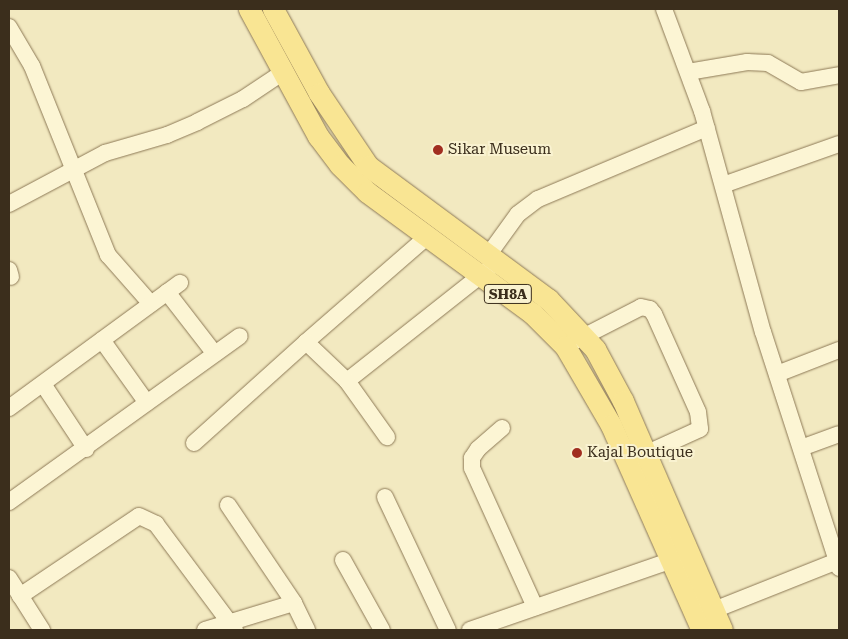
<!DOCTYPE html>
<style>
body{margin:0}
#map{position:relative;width:848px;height:639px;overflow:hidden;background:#f2e9c0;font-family:"Roboto Serif",serif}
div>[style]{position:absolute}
.roads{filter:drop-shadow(0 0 1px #8d7956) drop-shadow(0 0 1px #8d7956)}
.minor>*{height:16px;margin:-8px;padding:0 8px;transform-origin:8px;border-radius:8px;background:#fcf5d4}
.major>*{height:21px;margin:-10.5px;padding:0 10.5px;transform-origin:10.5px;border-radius:10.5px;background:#f9e593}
.dots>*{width:14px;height:14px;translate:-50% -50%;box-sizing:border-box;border:2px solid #f9f2d0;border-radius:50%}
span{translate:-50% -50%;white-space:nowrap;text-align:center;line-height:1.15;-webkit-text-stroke:4px #f9f2d0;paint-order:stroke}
.shield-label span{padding:1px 4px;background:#f9f2d0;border:1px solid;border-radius:4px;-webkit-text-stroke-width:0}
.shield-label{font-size:14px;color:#3b2e1c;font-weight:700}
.poi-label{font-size:15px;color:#3b2e1c}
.left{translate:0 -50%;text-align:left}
.frame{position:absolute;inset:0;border:10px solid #3b2e1c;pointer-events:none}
</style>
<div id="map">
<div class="roads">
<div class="minor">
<div style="left:664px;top:9px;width:109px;rotate:69.6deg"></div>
<div style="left:702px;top:111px;width:229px;rotate:74.6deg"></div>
<div style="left:763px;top:332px;width:248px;rotate:72.1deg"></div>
<div style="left:9px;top:27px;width:45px;rotate:59.5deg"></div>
<div style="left:32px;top:66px;width:204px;rotate:68.1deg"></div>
<div style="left:108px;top:255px;width:65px;rotate:48.7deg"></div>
<div style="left:688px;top:72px;width:60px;rotate:-9.6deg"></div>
<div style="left:747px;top:62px;width:21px;rotate:3deg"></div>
<div style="left:768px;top:63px;width:38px;rotate:30deg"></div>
<div style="left:801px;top:82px;width:39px;rotate:-10deg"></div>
<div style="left:723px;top:185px;width:123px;rotate:-19.5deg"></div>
<div style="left:9px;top:204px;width:109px;rotate:-28deg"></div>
<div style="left:105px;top:153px;width:65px;rotate:-16.2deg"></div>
<div style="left:167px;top:135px;width:33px;rotate:-23deg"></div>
<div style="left:197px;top:122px;width:51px;rotate:-26.6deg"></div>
<div style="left:243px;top:99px;width:47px;rotate:-33.7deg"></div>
<div style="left:489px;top:254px;width:49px;rotate:-54.1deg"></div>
<div style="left:518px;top:214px;width:25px;rotate:-37deg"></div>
<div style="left:538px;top:199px;width:183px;rotate:-22.8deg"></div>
<div style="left:9px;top:270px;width:7px;rotate:74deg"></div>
<div style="left:167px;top:292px;width:78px;rotate:52.3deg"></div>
<div style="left:102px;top:340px;width:77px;rotate:54.5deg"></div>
<div style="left:306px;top:342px;width:160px;rotate:-41deg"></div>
<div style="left:573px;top:342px;width:76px;rotate:-27.2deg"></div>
<div style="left:641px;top:307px;width:9px;rotate:13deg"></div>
<div style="left:650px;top:309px;width:6px;rotate:51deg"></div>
<div style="left:654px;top:314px;width:107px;rotate:65.8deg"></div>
<div style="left:698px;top:412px;width:17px;rotate:83deg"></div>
<div style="left:700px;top:429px;width:70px;rotate:155.6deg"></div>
<div style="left:777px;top:374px;width:66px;rotate:-21.2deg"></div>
<div style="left:347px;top:381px;width:181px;rotate:-38.3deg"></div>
<div style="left:43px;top:384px;width:78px;rotate:56.5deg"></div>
<div style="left:9px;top:408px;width:212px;rotate:-36.2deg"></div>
<div style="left:502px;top:428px;width:32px;rotate:139deg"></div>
<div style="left:478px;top:449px;width:11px;rotate:124deg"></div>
<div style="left:472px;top:458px;width:10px;rotate:90deg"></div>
<div style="left:472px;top:468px;width:153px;rotate:65.6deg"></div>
<div style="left:194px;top:443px;width:151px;rotate:-42deg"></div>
<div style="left:306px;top:342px;width:57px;rotate:43.6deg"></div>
<div style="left:347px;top:381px;width:69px;rotate:54.5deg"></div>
<div style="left:801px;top:448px;width:40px;rotate:-20.2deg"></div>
<div style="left:385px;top:497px;width:147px;rotate:64.7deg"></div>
<div style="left:9px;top:502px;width:284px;rotate:-35.7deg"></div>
<div style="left:228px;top:505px;width:118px;rotate:56deg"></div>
<div style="left:294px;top:603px;width:30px;rotate:64deg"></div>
<div style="left:343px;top:560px;width:80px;rotate:60.9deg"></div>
<div style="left:9px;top:578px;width:62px;rotate:57.6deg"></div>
<div style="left:20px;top:596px;width:143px;rotate:-33.9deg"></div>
<div style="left:139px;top:516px;width:19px;rotate:25deg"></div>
<div style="left:156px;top:524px;width:132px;rotate:53.3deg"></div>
<div style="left:714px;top:610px;width:132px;rotate:-21.7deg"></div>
<div style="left:205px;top:630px;width:93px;rotate:-16.9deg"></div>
<div style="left:470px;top:630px;width:211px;rotate:-19.1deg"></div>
</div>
<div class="major">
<div style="left:249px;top:9px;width:145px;rotate:61.5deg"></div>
<div style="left:318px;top:136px;width:36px;rotate:53deg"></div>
<div style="left:340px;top:165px;width:38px;rotate:45deg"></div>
<div style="left:367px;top:192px;width:205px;rotate:36.3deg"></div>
<div style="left:532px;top:313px;width:47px;rotate:45deg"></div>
<div style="left:565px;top:346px;width:91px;rotate:59.8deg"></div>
<div style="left:611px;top:425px;width:224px;rotate:66.1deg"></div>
<div style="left:273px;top:9px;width:96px;rotate:61.3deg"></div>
<div style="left:319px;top:93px;width:88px;rotate:56.1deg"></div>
<div style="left:368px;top:166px;width:224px;rotate:36.5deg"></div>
<div style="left:548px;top:299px;width:69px;rotate:46.8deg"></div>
<div style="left:595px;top:349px;width:59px;rotate:61.7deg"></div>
<div style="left:623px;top:401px;width:249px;rotate:66.6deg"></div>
</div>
</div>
<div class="dots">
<div style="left:438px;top:150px;background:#a12e20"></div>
<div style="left:577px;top:453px;background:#a12e20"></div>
</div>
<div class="shield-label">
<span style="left:508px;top:294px">SH8A</span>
</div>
<div class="poi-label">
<span class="left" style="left:448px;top:150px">Sikar Museum</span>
<span class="left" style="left:587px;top:453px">Kajal Boutique</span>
</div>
<div class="frame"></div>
</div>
